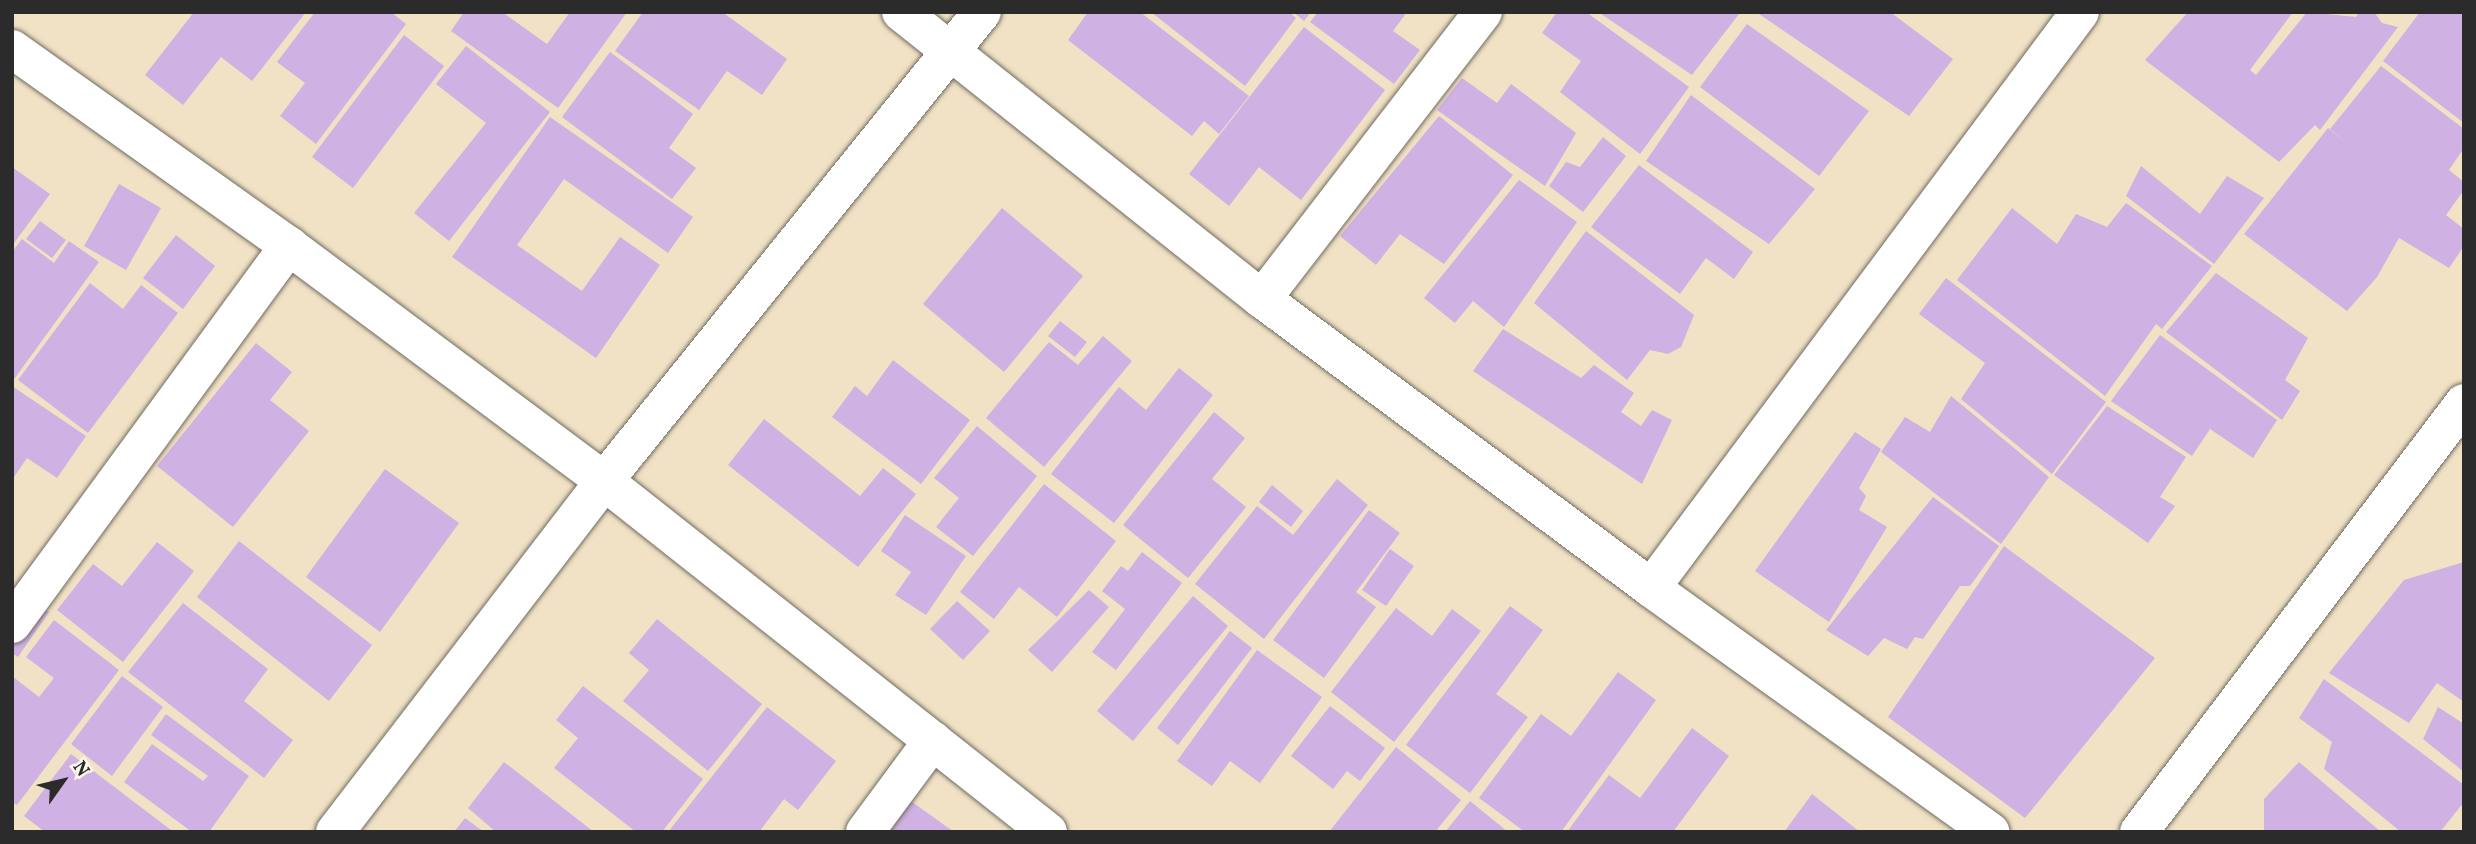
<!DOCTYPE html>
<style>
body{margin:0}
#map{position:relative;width:2476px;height:844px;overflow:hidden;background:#f1e2c5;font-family:Vollkorn,serif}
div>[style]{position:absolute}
.building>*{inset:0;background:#cfb1e3}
.roads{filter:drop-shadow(0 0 2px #706b61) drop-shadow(0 0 2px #706b61)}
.minor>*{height:38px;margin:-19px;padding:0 19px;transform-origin:19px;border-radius:19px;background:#fff}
span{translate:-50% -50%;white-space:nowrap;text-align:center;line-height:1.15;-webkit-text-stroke:5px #fbf7ec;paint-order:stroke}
.frame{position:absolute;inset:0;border:14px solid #2b2b2b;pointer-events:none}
.north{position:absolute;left:28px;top:746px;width:70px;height:70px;-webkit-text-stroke:5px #fbf7ec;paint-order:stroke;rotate:56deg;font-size:19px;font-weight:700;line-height:28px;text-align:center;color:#2b2b2b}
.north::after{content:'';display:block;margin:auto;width:24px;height:32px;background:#2b2b2b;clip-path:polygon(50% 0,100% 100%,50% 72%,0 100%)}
</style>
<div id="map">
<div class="building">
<div style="clip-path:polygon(194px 12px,306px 12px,252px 81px,221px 57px,183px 105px,145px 75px)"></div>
<div style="clip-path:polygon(315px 12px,391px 12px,406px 24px,316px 144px,280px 116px,305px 83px,277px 62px)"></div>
<div style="clip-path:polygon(464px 12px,502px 12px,547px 44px,570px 12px,627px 12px,558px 108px,451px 31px)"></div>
<div style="clip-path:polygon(643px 12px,722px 12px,787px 59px,762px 95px,727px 71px,699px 110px,615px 51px)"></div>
<div style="clip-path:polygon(1088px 12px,1140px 12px,1249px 96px,1219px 134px,1204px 121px,1192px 136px,1068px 40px)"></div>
<div style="clip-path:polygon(1151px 12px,1289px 12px,1296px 18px,1245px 86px)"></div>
<div style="clip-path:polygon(1293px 12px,1311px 12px,1304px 21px)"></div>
<div style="clip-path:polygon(1318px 12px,1407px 12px,1393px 31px,1420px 50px,1394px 84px,1310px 22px)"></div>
<div style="clip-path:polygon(1557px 12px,1586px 12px,1689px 87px,1640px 154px,1560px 92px,1581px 61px,1542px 33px)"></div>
<div style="clip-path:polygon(1598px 12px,1737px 12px,1739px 14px,1692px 75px)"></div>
<div style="clip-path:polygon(1756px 12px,1890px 12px,1953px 59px,1909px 116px)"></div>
<div style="clip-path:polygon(2188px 12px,2293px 12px,2250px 70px,2256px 75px,2307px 12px,2356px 17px,2359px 12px,2374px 12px,2382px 23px,2398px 27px,2320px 130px,2315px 125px,2279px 162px,2145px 60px)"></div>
<div style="clip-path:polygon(2420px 12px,2464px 12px,2464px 123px,2383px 61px)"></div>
<div style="clip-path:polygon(1747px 24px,1869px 111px,1819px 176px,1700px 87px)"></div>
<div style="clip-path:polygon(1304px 27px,1385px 90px,1301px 200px,1259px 167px,1229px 206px,1189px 174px)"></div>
<div style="clip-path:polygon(404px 35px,444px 66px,353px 188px,312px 157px)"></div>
<div style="clip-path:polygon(466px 46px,550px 112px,449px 241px,414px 213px,486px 123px,436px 84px)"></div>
<div style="clip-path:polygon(610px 52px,693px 114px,669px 148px,696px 168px,672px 199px,562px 117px)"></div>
<div style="clip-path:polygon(2381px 66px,2464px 129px,2464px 148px,2449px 170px,2464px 182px,2464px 190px,2446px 215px,2464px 229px,2464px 246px,2449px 268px,2399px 238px,2377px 277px,2347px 311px,2244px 234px,2328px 128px,2348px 144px,2330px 129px)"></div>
<div style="clip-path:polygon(1462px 78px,1497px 103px,1511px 84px,1576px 133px,1545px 186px,1437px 110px)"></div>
<div style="clip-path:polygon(1691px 95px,1815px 189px,1769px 244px,1646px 161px)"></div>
<div style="clip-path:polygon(1439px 116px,1513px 175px,1444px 264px,1400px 234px,1376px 265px,1340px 236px)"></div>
<div style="clip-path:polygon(550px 117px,693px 217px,668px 253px,564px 179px,517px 245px,582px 291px,620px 237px,660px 265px,596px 358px,452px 257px)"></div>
<div style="clip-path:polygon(1603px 137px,1626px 156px,1583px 212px,1549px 186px,1566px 162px,1580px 167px)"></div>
<div style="clip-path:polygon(1639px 165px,1753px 252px,1734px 279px,1706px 258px,1680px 294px,1591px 227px)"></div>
<div style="clip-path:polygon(2141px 166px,2200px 214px,2227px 176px,2264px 198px,2214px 264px,2126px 196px)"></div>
<div style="clip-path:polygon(12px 167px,50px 194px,12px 246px)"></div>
<div style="clip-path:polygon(1519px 180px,1577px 222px,1504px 327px,1473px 301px,1455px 323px,1424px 298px)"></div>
<div style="clip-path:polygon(119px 184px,161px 208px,126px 270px,84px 246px)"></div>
<div style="clip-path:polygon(2126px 203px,2212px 266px,2162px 329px,2156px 324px,2105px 396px,1957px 280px,2012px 208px,2057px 244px,2076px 214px,2107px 227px)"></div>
<div style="clip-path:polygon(1002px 208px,1083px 276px,1004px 372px,923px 304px)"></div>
<div style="clip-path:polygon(40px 221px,66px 240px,52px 258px,26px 239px)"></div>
<div style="clip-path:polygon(1586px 231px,1694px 315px,1681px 347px,1668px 354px,1650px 350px,1627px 380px,1534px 303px)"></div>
<div style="clip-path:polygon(176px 235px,215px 266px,183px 309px,143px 278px)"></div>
<div style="clip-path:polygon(22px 239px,54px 263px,69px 241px,99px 262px,12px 382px,12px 252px)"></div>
<div style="clip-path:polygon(2216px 273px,2308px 338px,2285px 380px,2300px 391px,2282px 420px,2166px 332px)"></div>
<div style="clip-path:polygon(1946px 278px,2106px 402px,2052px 474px,1961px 399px,1985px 363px,1919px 314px)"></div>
<div style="clip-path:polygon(90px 283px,123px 309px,141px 285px,178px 313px,88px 433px,18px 380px)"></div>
<div style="clip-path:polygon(1060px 321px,1087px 342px,1075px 357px,1048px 336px)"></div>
<div style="clip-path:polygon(1503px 329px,1581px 378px,1594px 365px,1634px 393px,1621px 412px,1641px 426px,1652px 410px,1672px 420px,1642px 484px,1473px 371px)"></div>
<div style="clip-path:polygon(2160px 335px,2277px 420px,2253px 458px,2210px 429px,2192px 456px,2111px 401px)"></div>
<div style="clip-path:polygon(1103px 336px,1132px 361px,1044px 467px,986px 418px,1049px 342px,1078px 365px)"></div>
<div style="clip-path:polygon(256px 343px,292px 372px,270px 400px,309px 431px,233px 527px,157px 466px)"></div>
<div style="clip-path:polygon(893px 360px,970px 420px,921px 484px,832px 417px,855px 386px,867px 396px)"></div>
<div style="clip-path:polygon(1179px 368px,1213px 395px,1114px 523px,1051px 474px,1119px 387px,1146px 410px)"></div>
<div style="clip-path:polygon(12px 386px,86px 436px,57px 478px,27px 458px,12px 480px)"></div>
<div style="clip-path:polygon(1951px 396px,2049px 477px,2001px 544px,1881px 452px,1905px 417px,1930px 432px)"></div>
<div style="clip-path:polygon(2107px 406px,2186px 457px,2160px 497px,2175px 506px,2148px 543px,2054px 475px)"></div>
<div style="clip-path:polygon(1214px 412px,1245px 438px,1212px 479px,1246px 507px,1188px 578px,1123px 525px)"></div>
<div style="clip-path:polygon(764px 419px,860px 496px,883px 468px,916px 494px,858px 567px,728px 465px)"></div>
<div style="clip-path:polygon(977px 426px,1037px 476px,973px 556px,936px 527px,959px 498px,934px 478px)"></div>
<div style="clip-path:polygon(1855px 432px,1881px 449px,1859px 488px,1866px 496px,1859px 510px,1887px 527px,1829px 622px,1755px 571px)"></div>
<div style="clip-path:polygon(385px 469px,459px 523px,380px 632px,306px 577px)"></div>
<div style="clip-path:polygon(1337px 479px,1368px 505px,1264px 639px,1195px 584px,1257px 506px,1293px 535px)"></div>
<div style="clip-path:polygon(1044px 484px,1116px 541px,1057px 617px,1019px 587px,994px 619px,960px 592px)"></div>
<div style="clip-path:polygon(1272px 485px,1303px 511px,1291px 527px,1259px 502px)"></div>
<div style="clip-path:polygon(1933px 497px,1999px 546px,1970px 586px,1960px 586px,1923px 639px,1915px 637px,1907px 649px,1884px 638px,1868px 656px,1826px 630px)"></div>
<div style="clip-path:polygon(1369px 510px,1400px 533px,1356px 592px,1376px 607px,1324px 678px,1273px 640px)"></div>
<div style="clip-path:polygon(905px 515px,966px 556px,926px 615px,895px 595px,911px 572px,881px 551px)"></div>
<div style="clip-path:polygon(239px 541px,372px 645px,329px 701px,197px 597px)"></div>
<div style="clip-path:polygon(157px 542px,194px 571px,123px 662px,57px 610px,93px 564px,122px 586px)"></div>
<div style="clip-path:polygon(2004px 546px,2155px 658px,2025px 818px,1888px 717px)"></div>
<div style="clip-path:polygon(1390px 549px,1414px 566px,1386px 606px,1362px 590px)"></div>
<div style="clip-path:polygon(1142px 552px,1182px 583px,1116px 670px,1092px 652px,1125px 609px,1102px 591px,1121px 566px,1128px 571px)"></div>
<div style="clip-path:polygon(2464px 562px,2464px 702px,2437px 683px,2409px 723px,2329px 673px,2404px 580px)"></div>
<div style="clip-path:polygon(1089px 590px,1109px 607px,1052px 672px,1028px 650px)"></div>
<div style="clip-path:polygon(1193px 596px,1228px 626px,1133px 741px,1097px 711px)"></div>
<div style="clip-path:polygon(957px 601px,990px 631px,963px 660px,930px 629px)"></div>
<div style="clip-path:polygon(34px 602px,49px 612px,18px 657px,12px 653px,12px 635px)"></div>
<div style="clip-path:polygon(183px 603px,268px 669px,244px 701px,293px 740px,264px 778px,128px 672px)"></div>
<div style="clip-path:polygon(1510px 606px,1543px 630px,1496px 694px,1528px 717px,1470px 793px,1406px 745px)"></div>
<div style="clip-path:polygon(1396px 608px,1432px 636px,1452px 609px,1481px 631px,1394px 742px,1331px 692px)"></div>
<div style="clip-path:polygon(657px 619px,762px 704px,708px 771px,623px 701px,649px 670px,629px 653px)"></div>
<div style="clip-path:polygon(54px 620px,119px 670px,17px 805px,12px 802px,12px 676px,39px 697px,54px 678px,26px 657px)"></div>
<div style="clip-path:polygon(1230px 631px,1252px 648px,1178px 745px,1157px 728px)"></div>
<div style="clip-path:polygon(1257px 650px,1322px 697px,1260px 783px,1230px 761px,1212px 786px,1177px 761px)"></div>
<div style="clip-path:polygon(1618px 672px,1656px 700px,1561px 832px,1525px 832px,1479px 798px,1541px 714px,1571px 736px)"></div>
<div style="clip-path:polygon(122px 676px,163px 707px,112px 776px,71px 744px)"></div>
<div style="clip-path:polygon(2324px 679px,2464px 785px,2464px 802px,2440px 832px,2401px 832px,2324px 769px,2332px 742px,2299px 718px)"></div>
<div style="clip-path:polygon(583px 686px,703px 779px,662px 832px,636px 832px,554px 768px,578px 738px,556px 720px)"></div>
<div style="clip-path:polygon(1330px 706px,1385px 748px,1360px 781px,1347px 771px,1333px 789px,1291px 756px)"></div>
<div style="clip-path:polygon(767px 707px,836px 761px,798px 810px,784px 799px,759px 832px,668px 832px)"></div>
<div style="clip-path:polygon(2438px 707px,2464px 724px,2464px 772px,2423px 739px)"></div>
<div style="clip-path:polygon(166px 714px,249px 776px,209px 832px,192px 832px,124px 782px,152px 744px,203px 781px,208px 776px,151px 735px)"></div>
<div style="clip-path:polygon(1692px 728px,1729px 756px,1673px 832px,1567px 832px,1609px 775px,1640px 798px)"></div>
<div style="clip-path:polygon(1396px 747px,1461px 800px,1435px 832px,1329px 832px)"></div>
<div style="clip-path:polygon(71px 754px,171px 830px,169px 832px,45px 832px,24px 816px)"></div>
<div style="clip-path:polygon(504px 762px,594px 832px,496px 832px,468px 808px)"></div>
<div style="clip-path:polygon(2299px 762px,2381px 832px,2264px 832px,2264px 799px)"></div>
<div style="clip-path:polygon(901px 794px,954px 832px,874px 832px)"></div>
<div style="clip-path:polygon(1812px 794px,1860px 832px,1784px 832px)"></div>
<div style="clip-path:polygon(1470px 801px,1508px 832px,1445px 832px)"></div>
<div style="clip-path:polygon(465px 818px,484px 832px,454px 832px)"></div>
</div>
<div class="roads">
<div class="minor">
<div style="left:901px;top:12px;width:461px;rotate:38.5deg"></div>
<div style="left:1262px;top:299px;width:485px;rotate:36.6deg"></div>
<div style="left:1651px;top:588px;width:418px;rotate:35.7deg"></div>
<div style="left:12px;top:49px;width:340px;rotate:35.4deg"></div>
<div style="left:289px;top:246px;width:393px;rotate:36.7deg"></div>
<div style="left:604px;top:481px;width:566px;rotate:38.33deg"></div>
<div style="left:1262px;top:299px;width:362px;rotate:-52.4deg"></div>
<div style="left:1651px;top:588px;width:718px;rotate:-53.32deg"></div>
<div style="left:12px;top:624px;width:469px;rotate:-53.8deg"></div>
<div style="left:335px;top:832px;width:442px;rotate:-52.5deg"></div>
<div style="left:604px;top:481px;width:602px;rotate:-51.13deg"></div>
<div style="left:865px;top:832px;width:114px;rotate:-53.5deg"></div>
<div style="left:2139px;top:832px;width:538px;rotate:-52.85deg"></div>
</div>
</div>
<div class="frame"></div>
<div class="north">N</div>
</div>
